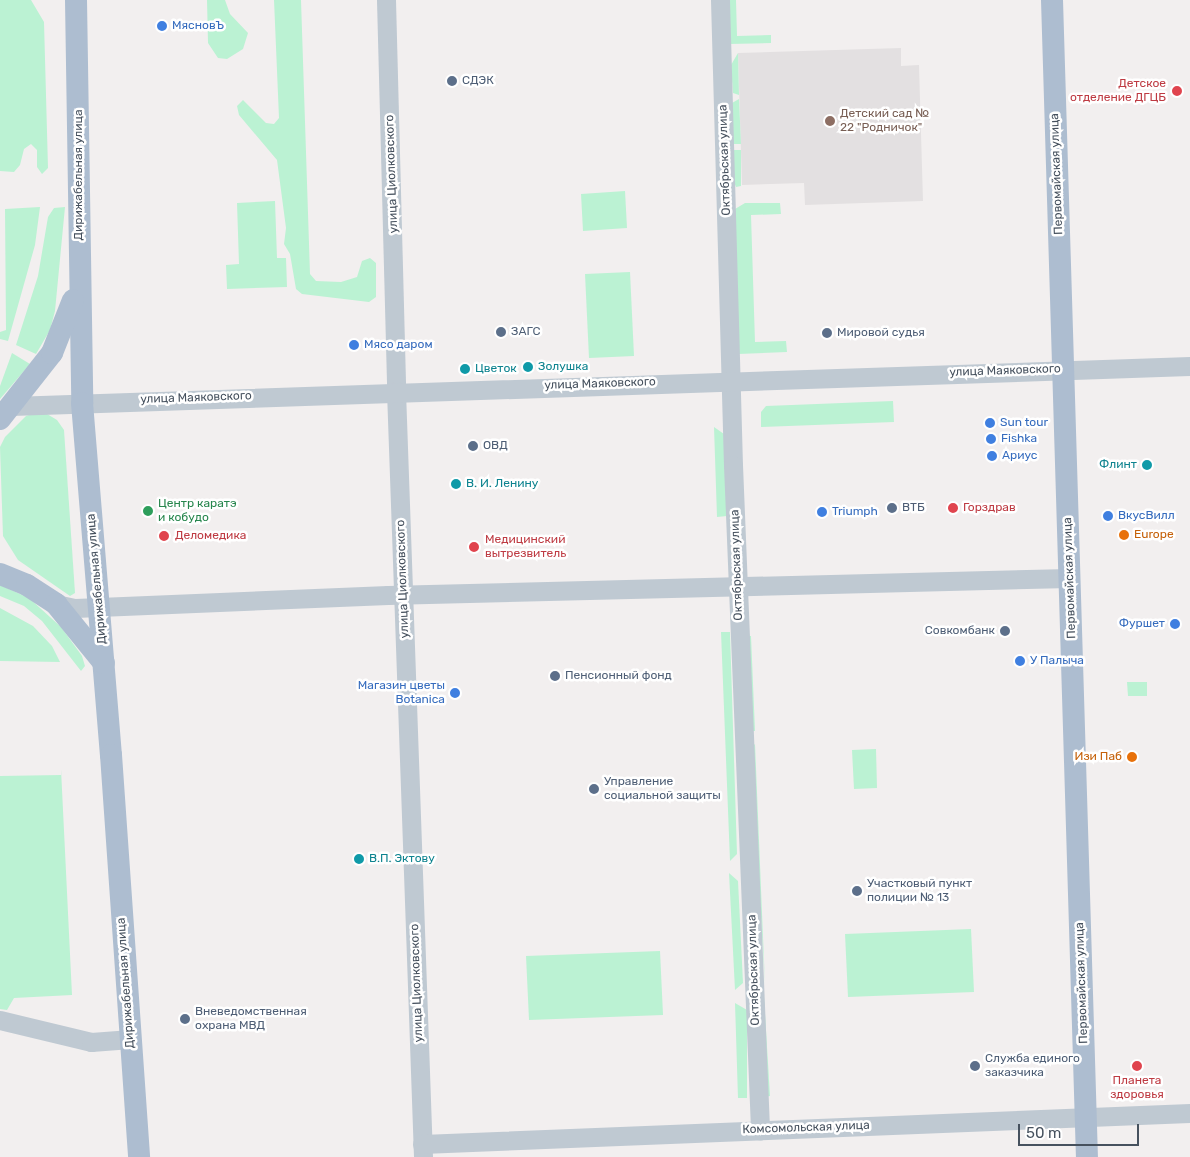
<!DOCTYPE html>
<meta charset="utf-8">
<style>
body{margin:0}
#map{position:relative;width:1190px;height:1157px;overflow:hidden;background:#f2efef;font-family:Rubik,sans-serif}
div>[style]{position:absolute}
.education>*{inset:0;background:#e3e0e1}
.green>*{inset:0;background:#bbf2d3}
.minor>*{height:19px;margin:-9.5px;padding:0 9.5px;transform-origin:9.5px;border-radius:9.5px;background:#bfc9d2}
.major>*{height:22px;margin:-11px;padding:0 11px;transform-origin:11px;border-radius:11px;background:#adbdd0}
.dots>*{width:14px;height:14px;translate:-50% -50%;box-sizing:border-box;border:2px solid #fff;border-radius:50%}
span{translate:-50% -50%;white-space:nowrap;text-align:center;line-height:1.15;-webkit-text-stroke:5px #fff;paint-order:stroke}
.shop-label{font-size:12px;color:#366cbe}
.left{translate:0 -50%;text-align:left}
.right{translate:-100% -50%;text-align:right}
.service-label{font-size:12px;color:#4e5e75}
.health-label{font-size:12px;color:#be3a42}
.education-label{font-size:12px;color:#785e54}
.street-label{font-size:12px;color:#46515e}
.culture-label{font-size:12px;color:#0d838f}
.leisure-label{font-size:12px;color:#27864d}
.food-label{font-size:12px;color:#c56008}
.scale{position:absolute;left:1018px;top:1124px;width:121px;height:22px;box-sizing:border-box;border:2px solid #46515e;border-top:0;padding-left:6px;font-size:15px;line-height:18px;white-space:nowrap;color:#46515e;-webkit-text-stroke:4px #fff;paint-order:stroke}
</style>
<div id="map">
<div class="education">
<div style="clip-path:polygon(901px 48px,901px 66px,919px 65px,923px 201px,805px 205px,804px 183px,742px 185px,738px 53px)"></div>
</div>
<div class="green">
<div style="clip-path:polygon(0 0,31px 0,44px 22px,48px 168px,42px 174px,37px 167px,37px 150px,31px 144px,24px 149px,20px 165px,14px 172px,0 171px)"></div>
<div style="clip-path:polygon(207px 0,225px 0,230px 14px,248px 33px,243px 49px,227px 59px,218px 58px,208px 43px)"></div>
<div style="clip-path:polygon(274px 0,301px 0,310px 274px,316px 281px,341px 282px,357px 277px,362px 261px,370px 258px,376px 263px,376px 297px,369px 302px,302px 294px,296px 289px,290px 254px,284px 244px,286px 228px,277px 160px,239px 115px,237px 106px,243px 100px,266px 123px,274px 124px,279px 118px)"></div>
<div style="clip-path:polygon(727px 0,736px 0,737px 36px,771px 35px,771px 43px,729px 44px)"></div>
<div style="clip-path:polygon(738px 53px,739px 95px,733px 93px,731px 65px)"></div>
<div style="clip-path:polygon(739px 99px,741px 144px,733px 144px,732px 103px)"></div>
<div style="clip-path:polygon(733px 150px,741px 150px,741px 186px,736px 187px,734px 182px)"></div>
<div style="clip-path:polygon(625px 191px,627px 228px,583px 231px,581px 194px)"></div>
<div style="clip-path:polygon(275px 201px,277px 258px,286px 258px,287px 287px,227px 289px,226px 265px,239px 264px,237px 203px)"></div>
<div style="clip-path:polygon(745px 203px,780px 203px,781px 214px,751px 215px,755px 342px,786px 341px,787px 352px,738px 354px,735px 209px)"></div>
<div style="clip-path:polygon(40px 207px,35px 245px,8px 341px,0 339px,0 332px,6px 330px,5px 209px)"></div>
<div style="clip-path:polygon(65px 207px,55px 311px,50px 330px,36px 354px,16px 345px,38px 276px,48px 217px,54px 208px)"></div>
<div style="clip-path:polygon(630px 272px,634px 356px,589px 358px,585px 274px)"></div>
<div style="clip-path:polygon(12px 353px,30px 364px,0 399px,0 386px)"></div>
<div style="clip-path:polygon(893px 401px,894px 422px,761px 427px,761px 412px,766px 406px)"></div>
<div style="clip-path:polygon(35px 413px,47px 414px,57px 420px,64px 430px,75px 593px,70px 596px,18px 560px,3px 536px,0 447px,5px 437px,26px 416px)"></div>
<div style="clip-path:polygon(714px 427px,724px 434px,727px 516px,717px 517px)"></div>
<div style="clip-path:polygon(0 585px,29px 598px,61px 627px,82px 656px,85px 666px,81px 671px,42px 621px,24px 606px,0 596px)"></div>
<div style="clip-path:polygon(0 608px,33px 626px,52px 646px,60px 662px,0 661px)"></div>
<div style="clip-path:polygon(721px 632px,730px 632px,737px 854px,730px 861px)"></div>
<div style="clip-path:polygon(747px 636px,751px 636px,755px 731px,752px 731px)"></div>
<div style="clip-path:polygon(1127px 682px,1147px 682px,1147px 696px,1128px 696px)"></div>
<div style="clip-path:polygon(755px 744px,765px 985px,751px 748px)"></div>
<div style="clip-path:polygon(876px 749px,877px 788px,854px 789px,852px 750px)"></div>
<div style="clip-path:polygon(61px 769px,72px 995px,14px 998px,7px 1010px,0 1009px,0 776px,61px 775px)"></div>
<div style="clip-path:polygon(729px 873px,738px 881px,743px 983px,735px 990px)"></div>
<div style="clip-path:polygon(971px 929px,974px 992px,848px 997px,845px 934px)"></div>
<div style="clip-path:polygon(660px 951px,663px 1015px,529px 1020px,526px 956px)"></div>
<div style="clip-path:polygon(764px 997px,770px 1096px,764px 1097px)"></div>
<div style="clip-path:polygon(735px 1003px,747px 1010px,747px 1098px,738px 1098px)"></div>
</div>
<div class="minor">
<div style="left:386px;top:0;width:391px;rotate:88.5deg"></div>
<div style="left:396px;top:391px;width:766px;rotate:87.98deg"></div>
<div style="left:720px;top:0;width:465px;rotate:88.4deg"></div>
<div style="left:733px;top:465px;width:666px;rotate:87.67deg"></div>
<div style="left:11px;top:406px;width:1180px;rotate:-1.94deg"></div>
<div style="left:56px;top:604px;width:19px;rotate:12deg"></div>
<div style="left:75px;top:608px;width:313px;rotate:-2.4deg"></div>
<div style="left:388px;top:595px;width:682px;rotate:-1.43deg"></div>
<div style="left:0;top:1020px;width:94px;rotate:13.6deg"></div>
<div style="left:91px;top:1042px;width:40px;rotate:-4.3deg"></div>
<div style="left:422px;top:1144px;width:769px;rotate:-2.31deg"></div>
</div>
<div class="major">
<div style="left:76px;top:0;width:403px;rotate:89.1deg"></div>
<div style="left:82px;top:403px;width:353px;rotate:85.3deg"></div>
<div style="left:111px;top:755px;width:403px;rotate:86deg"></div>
<div style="left:1052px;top:0;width:1158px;rotate:88.27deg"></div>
<div style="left:0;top:419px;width:84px;rotate:-51.8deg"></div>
<div style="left:52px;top:353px;width:57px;rotate:-68.4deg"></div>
<div style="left:0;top:574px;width:29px;rotate:22deg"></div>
<div style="left:27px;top:585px;width:35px;rotate:33deg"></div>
<div style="left:56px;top:604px;width:76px;rotate:50.9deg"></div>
</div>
<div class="dots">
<div style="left:162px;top:26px;background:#3f7fe0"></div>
<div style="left:452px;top:81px;background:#5c6f8a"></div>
<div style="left:1177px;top:91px;background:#e0444e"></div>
<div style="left:830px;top:121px;background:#8d6e63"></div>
<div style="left:501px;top:332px;background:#5c6f8a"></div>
<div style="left:827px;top:333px;background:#5c6f8a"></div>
<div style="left:354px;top:345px;background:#3f7fe0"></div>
<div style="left:528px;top:367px;background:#0f9aa8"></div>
<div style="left:465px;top:369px;background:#0f9aa8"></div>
<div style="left:990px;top:423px;background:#3f7fe0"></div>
<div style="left:991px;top:439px;background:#3f7fe0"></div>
<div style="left:473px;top:446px;background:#5c6f8a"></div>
<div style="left:992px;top:456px;background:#3f7fe0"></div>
<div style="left:1147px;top:465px;background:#0f9aa8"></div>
<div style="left:456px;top:484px;background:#0f9aa8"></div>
<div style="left:892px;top:508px;background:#5c6f8a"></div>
<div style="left:953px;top:508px;background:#e0444e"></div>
<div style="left:148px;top:511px;background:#2e9e5b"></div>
<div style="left:822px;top:512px;background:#3f7fe0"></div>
<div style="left:1108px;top:516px;background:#3f7fe0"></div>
<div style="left:1124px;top:535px;background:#e8710a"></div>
<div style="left:164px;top:536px;background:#e0444e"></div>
<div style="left:474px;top:547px;background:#e0444e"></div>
<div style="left:1175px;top:624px;background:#3f7fe0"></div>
<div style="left:1005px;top:631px;background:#5c6f8a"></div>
<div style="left:1020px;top:661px;background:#3f7fe0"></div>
<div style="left:555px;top:676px;background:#5c6f8a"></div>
<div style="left:455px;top:693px;background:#3f7fe0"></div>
<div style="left:1132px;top:757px;background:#e8710a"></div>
<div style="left:594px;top:789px;background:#5c6f8a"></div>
<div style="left:359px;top:859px;background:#0f9aa8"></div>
<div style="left:857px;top:891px;background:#5c6f8a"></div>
<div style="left:185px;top:1019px;background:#5c6f8a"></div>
<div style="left:975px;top:1066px;background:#5c6f8a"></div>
<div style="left:1137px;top:1066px;background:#e0444e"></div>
</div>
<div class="shop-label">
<span class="left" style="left:172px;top:26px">МясновЪ</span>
<span class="left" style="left:364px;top:345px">Мясо даром</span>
<span class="left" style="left:1000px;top:423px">Sun tour</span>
<span class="left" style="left:1001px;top:439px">Fishka</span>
<span class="left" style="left:1002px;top:456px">Ариус</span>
<span class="left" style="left:832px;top:512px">Triumph</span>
<span class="left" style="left:1118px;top:516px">ВкусВилл</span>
<span class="right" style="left:1165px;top:624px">Фуршет</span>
<span class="left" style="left:1030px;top:661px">У Палыча</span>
<span class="right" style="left:445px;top:693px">Магазин цветы<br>Botanica</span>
</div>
<div class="service-label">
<span class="left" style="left:462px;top:81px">СДЭК</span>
<span class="left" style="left:511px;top:332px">ЗАГС</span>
<span class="left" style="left:837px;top:333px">Мировой судья</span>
<span class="left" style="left:483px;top:446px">ОВД</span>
<span class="left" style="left:902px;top:508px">ВТБ</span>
<span class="right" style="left:995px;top:631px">Совкомбанк</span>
<span class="left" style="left:565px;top:676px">Пенсионный фонд</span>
<span class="left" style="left:604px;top:789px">Управление<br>социальной защиты</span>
<span class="left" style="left:867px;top:891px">Участковый пункт<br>полиции № 13</span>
<span class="left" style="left:195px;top:1019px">Вневедомственная<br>охрана МВД</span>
<span class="left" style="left:985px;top:1066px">Служба единого<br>заказчика</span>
</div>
<div class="health-label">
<span class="right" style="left:1166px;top:91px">Детское<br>отделение ДГЦБ</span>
<span class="left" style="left:963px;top:508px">Горздрав</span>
<span class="left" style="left:175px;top:536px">Деломедика</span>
<span class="left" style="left:485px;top:547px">Медицинский<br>вытрезвитель</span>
<span style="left:1137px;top:1088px">Планета<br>здоровья</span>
</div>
<div class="education-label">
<span class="left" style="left:840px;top:121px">Детский сад №<br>22 "Родничок"</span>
</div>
<div class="street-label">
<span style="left:725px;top:160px;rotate:-92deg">Октябрьская улица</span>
<span style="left:392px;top:174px;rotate:-92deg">улица Циолковского</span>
<span style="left:1057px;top:174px;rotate:-92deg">Первомайская улица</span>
<span style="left:79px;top:175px;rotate:-90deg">Дирижабельная улица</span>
<span style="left:1005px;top:371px;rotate:-2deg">улица Маяковского</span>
<span style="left:600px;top:384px;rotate:-2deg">улица Маяковского</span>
<span style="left:196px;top:398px;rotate:-2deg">улица Маяковского</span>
<span style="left:737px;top:565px;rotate:-92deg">Октябрьская улица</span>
<span style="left:1070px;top:578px;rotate:-92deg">Первомайская улица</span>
<span style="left:97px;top:579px;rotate:-95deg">Дирижабельная улица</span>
<span style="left:403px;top:579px;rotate:-92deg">улица Циолковского</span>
<span style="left:754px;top:970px;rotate:-92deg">Октябрьская улица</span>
<span style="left:126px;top:983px;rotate:-94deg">Дирижабельная улица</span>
<span style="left:417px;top:983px;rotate:-92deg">улица Циолковского</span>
<span style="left:1082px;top:983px;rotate:-92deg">Первомайская улица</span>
<span style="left:806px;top:1128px;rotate:-2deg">Комсомольская улица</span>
</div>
<div class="culture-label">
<span class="left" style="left:538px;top:367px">Золушка</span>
<span class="left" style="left:475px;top:369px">Цветок</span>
<span class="right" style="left:1137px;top:465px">Флинт</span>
<span class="left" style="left:466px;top:484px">В. И. Ленину</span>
<span class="left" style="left:369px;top:859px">В.П. Эктову</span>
</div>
<div class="leisure-label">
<span class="left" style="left:158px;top:511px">Центр каратэ<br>и кобудо</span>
</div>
<div class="food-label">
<span class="left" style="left:1134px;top:535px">Europe</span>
<span class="right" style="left:1122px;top:757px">Изи Паб</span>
</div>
<div class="scale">50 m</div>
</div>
